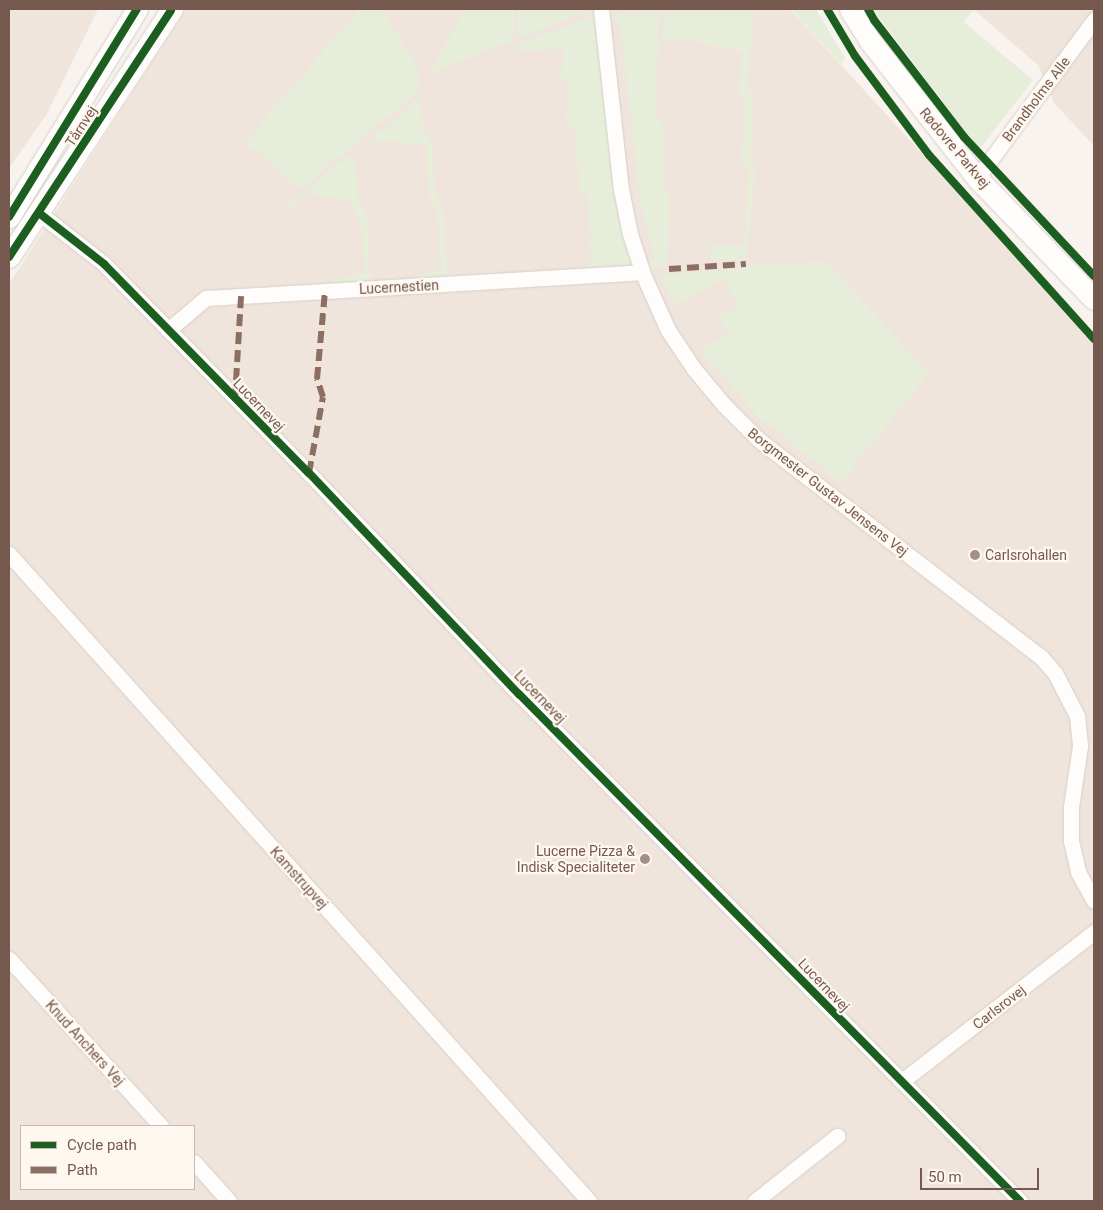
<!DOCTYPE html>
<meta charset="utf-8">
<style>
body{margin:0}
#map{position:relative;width:1103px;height:1210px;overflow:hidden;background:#f8f3ee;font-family:Roboto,sans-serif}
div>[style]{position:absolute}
.residential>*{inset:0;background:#f0e5dc}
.green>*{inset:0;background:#e6eed9}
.roads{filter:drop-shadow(0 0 1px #d6cfca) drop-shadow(0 0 1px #d6cfca)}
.street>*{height:15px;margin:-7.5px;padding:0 7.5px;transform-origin:7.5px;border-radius:7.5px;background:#fefdfc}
.secondary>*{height:21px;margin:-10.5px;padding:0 10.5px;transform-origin:10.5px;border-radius:10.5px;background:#fefdfc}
.quiet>*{height:6px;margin-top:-3px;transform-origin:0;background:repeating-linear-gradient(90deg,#8d6e63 0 12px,transparent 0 18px)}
.cycleway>*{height:8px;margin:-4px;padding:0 4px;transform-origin:4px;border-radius:4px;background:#1b5e20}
.dots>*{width:14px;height:14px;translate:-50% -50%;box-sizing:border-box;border:2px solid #fef8f0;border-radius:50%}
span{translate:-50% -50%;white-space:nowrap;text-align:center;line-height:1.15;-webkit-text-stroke:4.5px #fef8f0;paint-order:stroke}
.street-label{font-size:14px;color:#76594e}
.poi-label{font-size:14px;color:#76594e}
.left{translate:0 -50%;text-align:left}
.right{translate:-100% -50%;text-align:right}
.frame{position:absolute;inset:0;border:10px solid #76594e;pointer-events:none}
.legend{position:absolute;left:20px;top:1125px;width:175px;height:65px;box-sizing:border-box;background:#fef8f0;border:1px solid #c8b8af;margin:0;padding:6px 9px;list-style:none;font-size:15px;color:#76594e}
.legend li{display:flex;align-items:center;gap:10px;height:25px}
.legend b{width:25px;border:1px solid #c8b8af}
.scale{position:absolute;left:920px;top:1168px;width:119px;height:22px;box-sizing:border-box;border:2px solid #76594e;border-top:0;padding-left:6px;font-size:15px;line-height:18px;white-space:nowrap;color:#76594e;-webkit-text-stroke:4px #fef8f0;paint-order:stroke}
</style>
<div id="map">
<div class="residential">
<div style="clip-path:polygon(9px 9px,98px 9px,47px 114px,9px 168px)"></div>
<div style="clip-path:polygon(evenodd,186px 9px,790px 9px,1094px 342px,1094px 1201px,9px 1201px,9px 284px,186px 9px,21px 1126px,194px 1126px,194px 1189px,21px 1189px,21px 1126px)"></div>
<div style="clip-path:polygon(973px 9px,1094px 9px,1094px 146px,1054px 103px,1038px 65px)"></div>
</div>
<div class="green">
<div style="clip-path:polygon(360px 9px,381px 9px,419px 70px,419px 91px,300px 189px,245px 142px)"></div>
<div style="clip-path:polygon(466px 9px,515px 9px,512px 41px,435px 71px,430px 71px)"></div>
<div style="clip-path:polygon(519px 9px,592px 9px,516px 39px)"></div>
<div style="clip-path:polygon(791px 9px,816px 9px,845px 58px,841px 64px)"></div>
<div style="clip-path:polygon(873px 9px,974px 9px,964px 22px,1033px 80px,979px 150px)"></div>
<div style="clip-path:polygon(750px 11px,753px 14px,747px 85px,753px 99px,751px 158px,755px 173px,745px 261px,711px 259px,710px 245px,744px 245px,749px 170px,741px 161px,746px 102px,739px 92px,743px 52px,693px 41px,663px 42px,664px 12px)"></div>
<div style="clip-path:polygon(659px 13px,656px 114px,664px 129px,663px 183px,670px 199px,667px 266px,647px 268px,645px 262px,654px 258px,640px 198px,620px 21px,608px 20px,608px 14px)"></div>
<div style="clip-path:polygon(596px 15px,632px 266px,588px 270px,593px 251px,589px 248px,592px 232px,588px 229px,591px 216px,588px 214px,590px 195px,578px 192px,581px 185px,578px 182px,579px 165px,576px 161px,578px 149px,576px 145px,578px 127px,566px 126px,567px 81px,560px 80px,565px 49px,520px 51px,518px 44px)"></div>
<div style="clip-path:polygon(419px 98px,423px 127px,432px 145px,435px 194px,444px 211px,447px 276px,417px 281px,417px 276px,441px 269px,438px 213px,430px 200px,426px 144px,371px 140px,360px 152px,359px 150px)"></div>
<div style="clip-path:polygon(350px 155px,354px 155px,358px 199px,367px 216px,370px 282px,331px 285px,331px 280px,365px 273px,362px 227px,349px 201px,305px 193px,292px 208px,289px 207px,291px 202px)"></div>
<div style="clip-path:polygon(825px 261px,929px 373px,855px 464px,848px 477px,846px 476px,841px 482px,760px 418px,700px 350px,728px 335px,719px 316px,741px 307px,723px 280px,674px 305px,661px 276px,745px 266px)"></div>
</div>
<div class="roads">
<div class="street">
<div style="left:601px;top:9px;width:181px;rotate:83.7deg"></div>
<div style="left:621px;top:189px;width:46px;rotate:78.7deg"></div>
<div style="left:630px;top:234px;width:40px;rotate:72deg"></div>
<div style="left:642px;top:272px;width:64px;rotate:65.9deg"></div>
<div style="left:668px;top:330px;width:47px;rotate:56.3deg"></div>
<div style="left:694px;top:369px;width:47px;rotate:50.2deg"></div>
<div style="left:724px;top:405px;width:49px;rotate:45deg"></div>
<div style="left:759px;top:440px;width:356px;rotate:37.6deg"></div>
<div style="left:1041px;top:657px;width:21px;rotate:49deg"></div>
<div style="left:1055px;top:673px;width:48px;rotate:62.9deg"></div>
<div style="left:1077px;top:716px;width:30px;rotate:84deg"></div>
<div style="left:1080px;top:746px;width:62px;rotate:98.4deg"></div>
<div style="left:1071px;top:807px;width:34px;rotate:90deg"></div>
<div style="left:1071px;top:841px;width:32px;rotate:77deg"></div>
<div style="left:1078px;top:872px;width:33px;rotate:61deg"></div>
<div style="left:977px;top:178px;width:197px;rotate:-53.5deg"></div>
<div style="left:39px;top:213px;width:83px;rotate:38.1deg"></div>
<div style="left:104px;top:264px;width:293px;rotate:45.6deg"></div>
<div style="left:309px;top:473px;width:305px;rotate:46.5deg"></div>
<div style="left:519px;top:694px;width:713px;rotate:45.34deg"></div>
<div style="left:168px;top:330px;width:50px;rotate:-40.1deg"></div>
<div style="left:206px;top:298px;width:437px;rotate:-3.4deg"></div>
<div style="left:9px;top:554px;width:869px;rotate:48.13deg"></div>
<div style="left:9px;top:959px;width:226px;rotate:47.7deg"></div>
<div style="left:902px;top:1081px;width:243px;rotate:-37.8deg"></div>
<div style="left:194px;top:1162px;width:52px;rotate:48.1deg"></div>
<div style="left:755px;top:1201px;width:105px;rotate:-38.4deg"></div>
</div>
<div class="secondary">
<div style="left:850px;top:9px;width:38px;rotate:58deg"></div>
<div style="left:870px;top:41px;width:174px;rotate:52deg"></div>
<div style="left:977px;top:178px;width:168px;rotate:46deg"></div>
<div style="left:9px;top:217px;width:244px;rotate:-58.4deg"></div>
<div style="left:9px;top:257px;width:297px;rotate:-56.7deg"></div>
</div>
</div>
<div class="quiet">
<div style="left:669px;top:269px;width:77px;rotate:-3.7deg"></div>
<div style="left:235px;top:398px;width:102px;rotate:-86.6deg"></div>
<div style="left:309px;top:473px;width:77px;rotate:-79.6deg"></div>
<div style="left:323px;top:397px;width:19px;rotate:-108deg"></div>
<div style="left:317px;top:379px;width:88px;rotate:-84.8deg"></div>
</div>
<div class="cycleway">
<div style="left:827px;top:9px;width:55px;rotate:59.2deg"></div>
<div style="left:855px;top:56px;width:124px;rotate:53.2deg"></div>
<div style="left:929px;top:155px;width:247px;rotate:48.1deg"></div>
<div style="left:868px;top:9px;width:13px;rotate:61deg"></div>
<div style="left:874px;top:20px;width:148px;rotate:52.4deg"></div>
<div style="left:964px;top:137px;width:190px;rotate:46.9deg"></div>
<div style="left:39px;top:213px;width:83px;rotate:38.1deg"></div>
<div style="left:104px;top:264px;width:293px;rotate:45.6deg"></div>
<div style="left:309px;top:473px;width:305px;rotate:46.5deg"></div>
<div style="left:519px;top:694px;width:713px;rotate:45.34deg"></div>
<div style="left:9px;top:217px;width:244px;rotate:-58.4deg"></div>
<div style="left:9px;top:257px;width:295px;rotate:-56.7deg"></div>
</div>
<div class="dots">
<div style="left:975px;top:555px;background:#a48f86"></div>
<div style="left:645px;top:859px;background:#a48f86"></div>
</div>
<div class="street-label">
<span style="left:1036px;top:99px;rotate:-53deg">Brandholms Alle</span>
<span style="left:81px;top:126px;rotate:-57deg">Tårnvej</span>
<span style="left:955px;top:148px;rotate:50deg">Rødovre Parkvej</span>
<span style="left:399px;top:287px;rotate:-3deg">Lucernestien</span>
<span style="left:259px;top:405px;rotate:46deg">Lucernevej</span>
<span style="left:828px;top:492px;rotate:38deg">Borgmester Gustav Jensens Vej</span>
<span style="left:540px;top:697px;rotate:46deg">Lucernevej</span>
<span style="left:299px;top:878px;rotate:48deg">Kamstrupvej</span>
<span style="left:824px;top:985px;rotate:46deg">Lucernevej</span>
<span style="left:999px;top:1007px;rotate:-38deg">Carlsrovej</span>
<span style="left:85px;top:1043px;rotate:48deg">Knud Anchers Vej</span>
</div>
<div class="poi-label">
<span class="left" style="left:985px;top:555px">Carlsrohallen</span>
<span class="right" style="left:635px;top:859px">Lucerne Pizza &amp;<br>Indisk Specialiteter</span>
</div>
<div class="frame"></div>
<ul class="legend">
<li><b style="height:6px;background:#1b5e20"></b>Cycle path</li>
<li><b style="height:6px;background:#8d6e63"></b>Path</li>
</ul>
<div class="scale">50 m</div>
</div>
